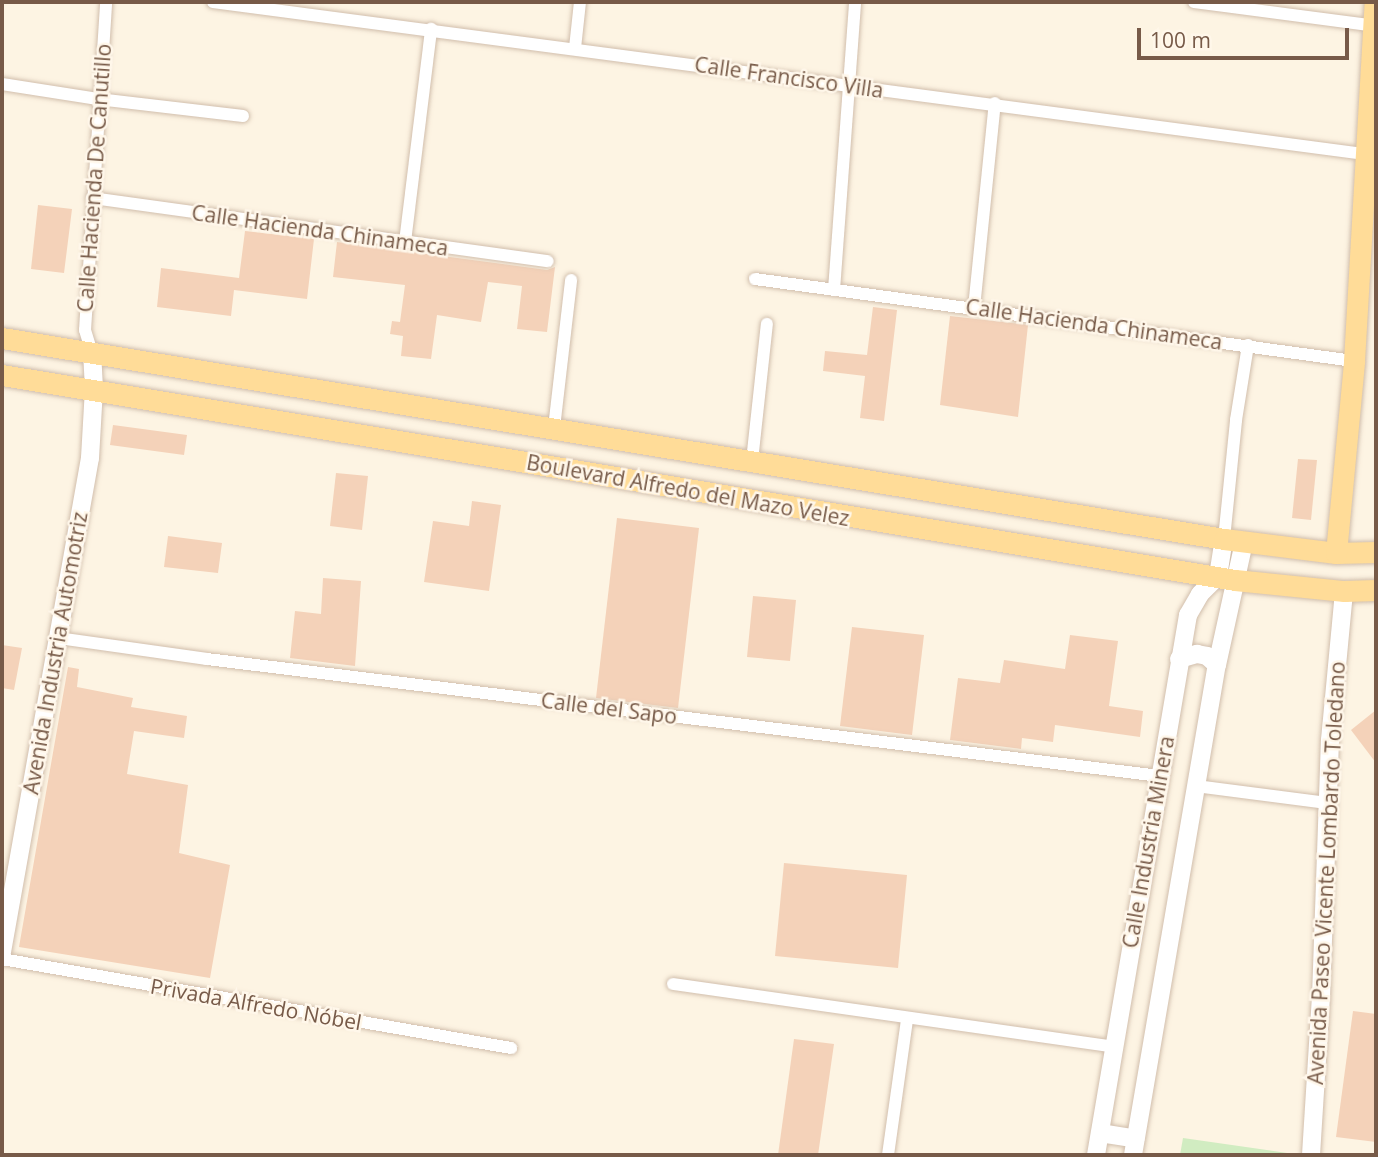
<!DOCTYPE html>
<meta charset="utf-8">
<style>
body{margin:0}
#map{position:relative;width:1378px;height:1157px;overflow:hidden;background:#fdf4e3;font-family:"Open Sans",sans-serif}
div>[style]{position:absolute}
.green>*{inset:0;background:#d1ecc1}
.building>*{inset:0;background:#f4d2b9}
.roads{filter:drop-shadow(0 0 2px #d1beac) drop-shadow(0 0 2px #d1beac)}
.street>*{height:12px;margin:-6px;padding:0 6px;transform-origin:6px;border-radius:6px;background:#fff}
.secondary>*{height:18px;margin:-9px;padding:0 9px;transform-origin:9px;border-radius:9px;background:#fff}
.primary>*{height:21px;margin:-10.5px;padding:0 10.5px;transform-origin:10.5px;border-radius:10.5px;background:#ffdc98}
span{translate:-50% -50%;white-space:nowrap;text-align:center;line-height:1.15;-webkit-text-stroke:5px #fff7ea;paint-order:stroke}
.street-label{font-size:21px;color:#775a48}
.frame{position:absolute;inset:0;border:4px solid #775a48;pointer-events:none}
.scale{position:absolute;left:1137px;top:28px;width:212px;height:32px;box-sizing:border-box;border:4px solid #775a48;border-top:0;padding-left:9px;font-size:21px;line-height:24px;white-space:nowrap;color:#775a48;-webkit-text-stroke:5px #fff7ea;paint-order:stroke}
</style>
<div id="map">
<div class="green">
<div style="clip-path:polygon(1183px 1138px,1294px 1154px,1294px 1155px,1180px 1155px)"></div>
</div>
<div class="building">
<div style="clip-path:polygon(38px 205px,72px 209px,64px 273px,31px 269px)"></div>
<div style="clip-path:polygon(245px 231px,314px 239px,307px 299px,234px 290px,231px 316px,157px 307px,161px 268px,239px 278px)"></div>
<div style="clip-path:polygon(337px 242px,547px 270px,555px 267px,547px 332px,517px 329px,522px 286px,488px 282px,481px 322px,437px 315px,431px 359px,401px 356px,403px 336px,390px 334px,392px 321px,400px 322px,405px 285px,333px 277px)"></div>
<div style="clip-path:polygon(873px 307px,897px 310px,884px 421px,860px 418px,865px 376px,823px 371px,825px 351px,867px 355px)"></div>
<div style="clip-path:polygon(950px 316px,1028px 325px,1018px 417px,940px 405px)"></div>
<div style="clip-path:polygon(113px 425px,187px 435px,184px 455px,110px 445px)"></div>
<div style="clip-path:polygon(1298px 459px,1317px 460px,1311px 520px,1292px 518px)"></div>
<div style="clip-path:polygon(336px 473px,368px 476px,362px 530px,330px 526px)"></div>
<div style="clip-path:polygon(472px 501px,501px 505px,489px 591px,424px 582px,433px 521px,469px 526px)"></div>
<div style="clip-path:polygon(617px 518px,699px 528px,678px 708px,596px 698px)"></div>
<div style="clip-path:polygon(168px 536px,222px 543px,218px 573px,164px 567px)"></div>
<div style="clip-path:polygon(323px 578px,361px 581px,355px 666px,290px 658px,295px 611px,321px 614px)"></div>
<div style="clip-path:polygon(753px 596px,796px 600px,790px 661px,747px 657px)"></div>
<div style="clip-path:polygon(852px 627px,924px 635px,912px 735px,840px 726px)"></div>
<div style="clip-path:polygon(1070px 635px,1118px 641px,1109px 706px,1143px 711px,1140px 737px,1055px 725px,1053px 742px,1022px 738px,1021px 749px,950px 740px,958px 678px,1000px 683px,1004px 660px,1065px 669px)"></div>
<div style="clip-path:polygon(2px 645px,22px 648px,14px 690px,2px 688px)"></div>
<div style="clip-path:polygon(68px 667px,79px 669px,77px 687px,133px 698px,131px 707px,187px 716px,184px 738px,134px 731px,127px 774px,188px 785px,179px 853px,230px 865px,210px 978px,19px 947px)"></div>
<div style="clip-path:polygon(1376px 710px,1376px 763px,1351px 730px)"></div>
<div style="clip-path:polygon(784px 863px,907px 875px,898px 968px,775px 956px)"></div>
<div style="clip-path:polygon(1353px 1011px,1376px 1014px,1376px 1142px,1336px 1137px)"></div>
<div style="clip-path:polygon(794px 1039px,834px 1044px,818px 1155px,778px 1155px)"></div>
</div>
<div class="roads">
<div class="street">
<div style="left:213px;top:2px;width:1162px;rotate:7.52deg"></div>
<div style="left:1194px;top:2px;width:184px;rotate:7.5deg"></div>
<div style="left:575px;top:48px;width:46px;rotate:-83.8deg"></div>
<div style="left:2px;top:84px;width:97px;rotate:8.9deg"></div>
<div style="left:98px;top:99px;width:146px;rotate:6.7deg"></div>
<div style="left:92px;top:198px;width:460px;rotate:7.9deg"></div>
<div style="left:405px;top:242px;width:215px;rotate:-83deg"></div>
<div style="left:755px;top:279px;width:605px;rotate:7.8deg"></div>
<div style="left:834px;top:290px;width:289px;rotate:-85.8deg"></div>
<div style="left:974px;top:308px;width:206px;rotate:-84.2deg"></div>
<div style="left:92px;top:353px;width:24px;rotate:-107deg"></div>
<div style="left:85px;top:330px;width:329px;rotate:-86.3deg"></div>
<div style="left:554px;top:428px;width:149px;rotate:-83.4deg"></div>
<div style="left:752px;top:461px;width:138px;rotate:-83.8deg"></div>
<div style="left:1224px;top:539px;width:120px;rotate:-84.2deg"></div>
<div style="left:1236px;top:420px;width:76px;rotate:-80.9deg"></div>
<div style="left:58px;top:638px;width:150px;rotate:8deg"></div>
<div style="left:207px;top:659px;width:960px;rotate:7deg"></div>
<div style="left:1196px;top:786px;width:132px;rotate:7.4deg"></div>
<div style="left:2px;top:959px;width:517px;rotate:9.92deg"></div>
<div style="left:673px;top:984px;width:444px;rotate:8.1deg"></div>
<div style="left:888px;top:1155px;width:137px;rotate:-82deg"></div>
</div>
<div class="secondary">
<div style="left:1179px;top:659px;width:19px;rotate:-16deg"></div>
<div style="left:1197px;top:654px;width:10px;rotate:11deg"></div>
<div style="left:1207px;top:656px;width:13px;rotate:42deg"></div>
<div style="left:2px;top:952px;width:502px;rotate:-79.9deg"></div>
<div style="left:90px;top:458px;width:69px;rotate:-86.7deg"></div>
<div style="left:94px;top:389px;width:36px;rotate:-93deg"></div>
<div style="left:1100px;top:1133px;width:36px;rotate:9deg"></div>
<div style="left:1096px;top:1155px;width:548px;rotate:-80.33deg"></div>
<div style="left:1188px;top:615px;width:24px;rotate:-60deg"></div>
<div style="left:1200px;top:594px;width:25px;rotate:-45deg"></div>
<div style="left:1218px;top:576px;width:37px;rotate:-81deg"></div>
<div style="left:1133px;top:1155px;width:497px;rotate:-80.3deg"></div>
<div style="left:1217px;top:665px;width:126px;rotate:-77.6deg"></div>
<div style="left:1311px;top:1155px;width:158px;rotate:-86.4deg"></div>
<div style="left:1321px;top:997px;width:257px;rotate:-88deg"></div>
<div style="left:1330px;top:740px;width:150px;rotate:-84.6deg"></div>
</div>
<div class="primary">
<div style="left:2px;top:338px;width:1238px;rotate:9.34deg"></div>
<div style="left:1224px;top:539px;width:113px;rotate:7.1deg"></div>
<div style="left:1336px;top:553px;width:40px;rotate:-1.4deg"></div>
<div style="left:2px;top:375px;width:1250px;rotate:9.44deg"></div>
<div style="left:1235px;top:580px;width:110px;rotate:5.8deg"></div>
<div style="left:1344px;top:591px;width:32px;rotate:-2deg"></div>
<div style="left:1336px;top:553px;width:193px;rotate:-84.6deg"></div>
<div style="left:1354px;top:361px;width:360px;rotate:-86.7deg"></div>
</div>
</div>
<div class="street-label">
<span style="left:789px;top:77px;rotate:8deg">Calle Francisco Villa</span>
<span style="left:94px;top:178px;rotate:-86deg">Calle Hacienda De Canutillo</span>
<span style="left:320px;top:230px;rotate:8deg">Calle Hacienda Chinameca</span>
<span style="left:1094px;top:324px;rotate:8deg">Calle Hacienda Chinameca</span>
<span style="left:688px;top:490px;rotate:10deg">Boulevard Alfredo del Mazo Velez</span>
<span style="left:55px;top:653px;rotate:-80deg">Avenida Industria Automotriz</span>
<span style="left:609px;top:708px;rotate:7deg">Calle del Sapo</span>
<span style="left:1148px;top:842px;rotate:-80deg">Calle Industria Minera</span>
<span style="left:1326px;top:873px;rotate:-87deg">Avenida Paseo Vicente Lombardo Toledano</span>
<span style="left:256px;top:1004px;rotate:10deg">Privada Alfredo Nóbel</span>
</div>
<div class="frame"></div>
<div class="scale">100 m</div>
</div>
